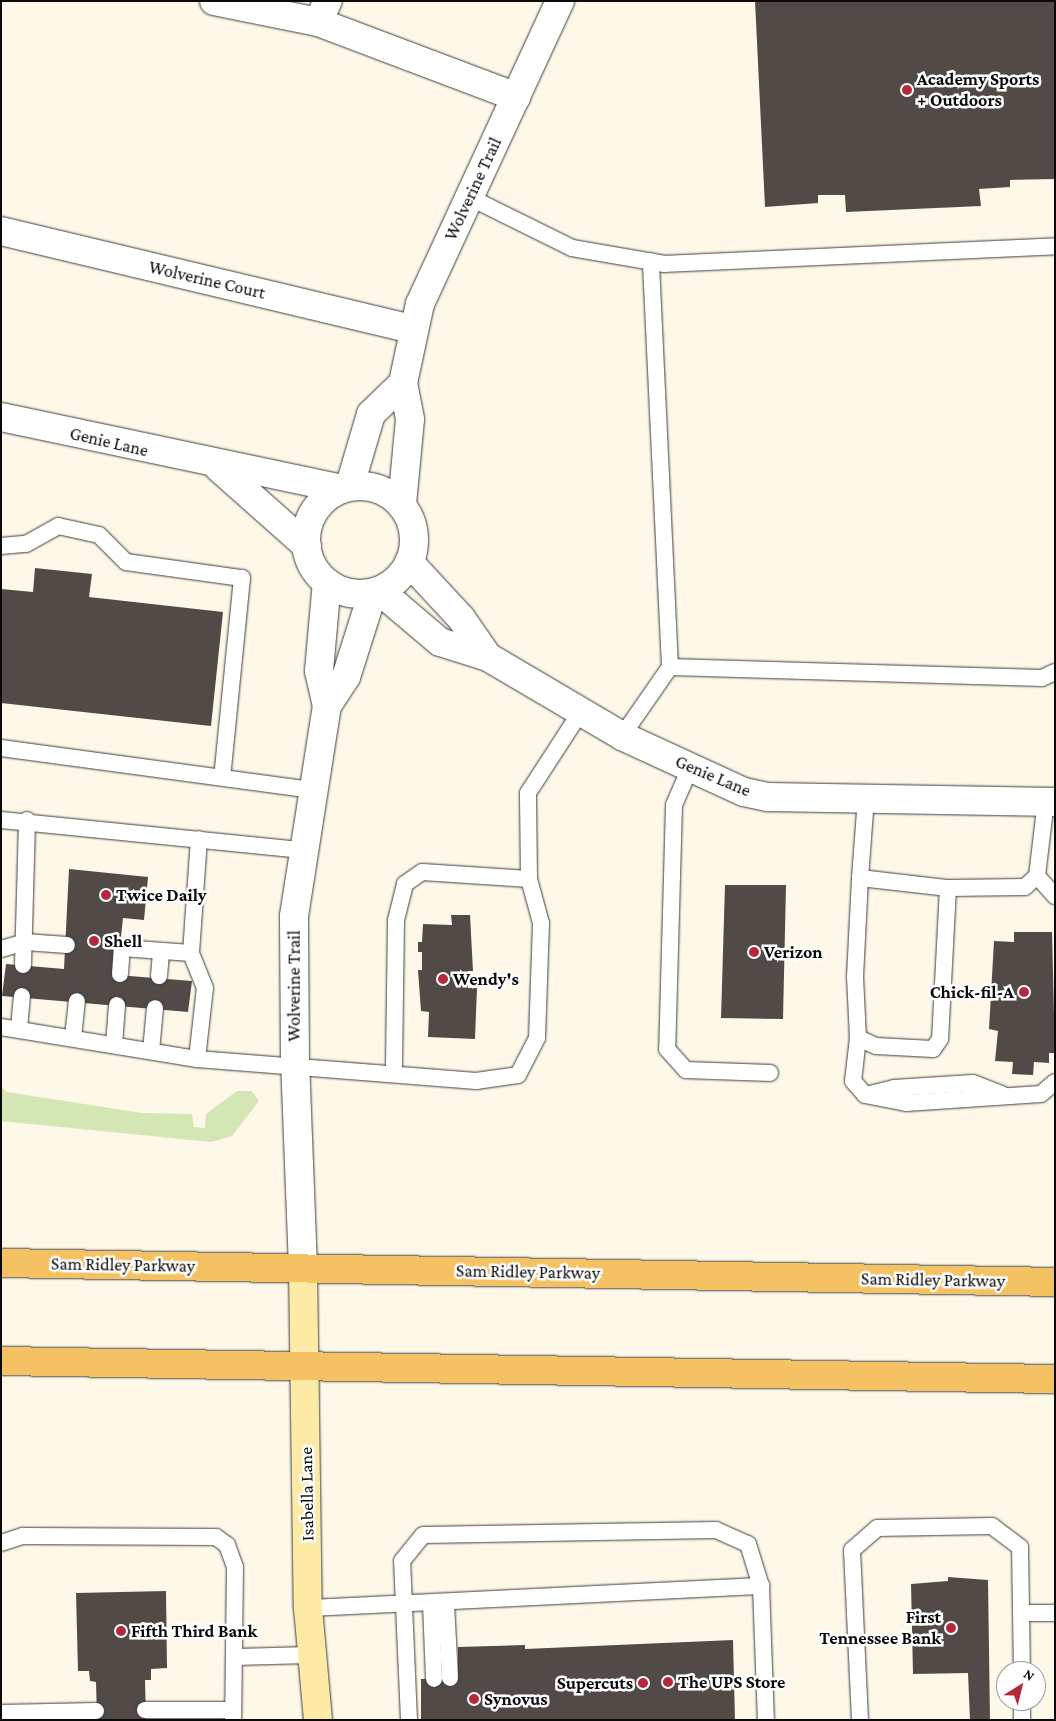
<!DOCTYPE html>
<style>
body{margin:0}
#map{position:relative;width:1056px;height:1721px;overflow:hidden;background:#fef8e8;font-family:"Crimson Pro",serif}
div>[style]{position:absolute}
.green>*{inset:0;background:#d3e6b4}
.building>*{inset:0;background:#524a47}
.roads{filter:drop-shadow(0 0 1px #3d3d3d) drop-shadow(0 0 1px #3d3d3d)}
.lane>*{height:16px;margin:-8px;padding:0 8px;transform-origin:8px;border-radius:8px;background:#fff}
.street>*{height:28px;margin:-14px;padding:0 14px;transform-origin:14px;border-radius:14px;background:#fff}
.street>.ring{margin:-14px;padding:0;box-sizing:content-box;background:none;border:28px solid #fff;border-radius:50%}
.secondary>*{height:28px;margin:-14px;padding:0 14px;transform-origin:14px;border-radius:14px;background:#fceaa5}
.primary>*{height:28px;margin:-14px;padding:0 14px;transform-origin:14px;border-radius:14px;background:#f4c262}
.dots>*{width:14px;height:14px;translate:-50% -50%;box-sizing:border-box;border:2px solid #fff;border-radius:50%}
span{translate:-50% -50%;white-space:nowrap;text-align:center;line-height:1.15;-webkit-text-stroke:5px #fff;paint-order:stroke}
.poi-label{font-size:18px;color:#0a0a0a;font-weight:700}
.left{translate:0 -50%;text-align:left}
.right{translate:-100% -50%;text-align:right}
.street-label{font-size:18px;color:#0a0a0a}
.frame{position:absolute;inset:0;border:2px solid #0a0a0a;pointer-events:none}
.north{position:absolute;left:996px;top:1661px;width:50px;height:50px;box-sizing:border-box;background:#fff;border:1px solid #9d9d9d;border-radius:50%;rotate:36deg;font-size:14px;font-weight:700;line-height:20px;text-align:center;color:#0a0a0a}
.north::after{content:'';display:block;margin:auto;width:18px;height:22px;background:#b4283c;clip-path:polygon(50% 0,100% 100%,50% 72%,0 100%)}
</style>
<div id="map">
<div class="green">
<div style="clip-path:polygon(1px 1086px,7px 1092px,142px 1113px,192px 1114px,194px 1127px,205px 1128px,206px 1114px,237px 1091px,252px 1091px,259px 1101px,232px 1136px,211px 1142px,1px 1121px)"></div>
</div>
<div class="building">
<div style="clip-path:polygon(755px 1px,1055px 1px,1055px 179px,1010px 180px,1010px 187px,979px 189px,981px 206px,846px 212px,845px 195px,818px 195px,818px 203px,765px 207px)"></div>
<div style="clip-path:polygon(35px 568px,92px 574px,89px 597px,223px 612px,211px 726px,1px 703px,1px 589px,33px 592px)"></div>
<div style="clip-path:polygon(69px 869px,148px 877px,144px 920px,123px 918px,117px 975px,192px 981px,188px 1012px,2px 996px,6px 964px,64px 969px)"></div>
<div style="clip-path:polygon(725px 885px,786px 885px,783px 1019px,721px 1018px)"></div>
<div style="clip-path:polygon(451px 915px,470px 915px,473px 971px,468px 971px,468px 988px,477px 988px,475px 1039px,428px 1037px,429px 1012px,421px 1011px,418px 970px,422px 970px,422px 952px,418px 952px,418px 942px,422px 942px,423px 924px,452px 925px)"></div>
<div style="clip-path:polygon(1014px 932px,1052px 932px,1055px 1053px,1049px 1053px,1049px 1063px,1034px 1062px,1033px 1075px,1012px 1074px,1013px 1062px,995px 1061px,998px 1031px,989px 1029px,994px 941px,1014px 942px)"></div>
<div style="clip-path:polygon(948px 1577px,988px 1580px,990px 1720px,970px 1720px,968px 1673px,913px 1674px,911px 1584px,948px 1581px)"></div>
<div style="clip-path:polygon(166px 1591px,167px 1668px,151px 1669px,151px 1680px,145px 1680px,146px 1720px,97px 1720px,96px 1682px,90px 1681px,89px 1671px,78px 1671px,76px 1593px)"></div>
<div style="clip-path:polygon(733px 1640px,735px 1720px,421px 1720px,421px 1679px,458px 1678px,458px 1647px,525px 1645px,525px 1649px)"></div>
</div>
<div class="roads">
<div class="lane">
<div style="left:469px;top:197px;width:115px;rotate:26.3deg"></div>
<div style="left:572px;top:248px;width:94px;rotate:9.8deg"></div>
<div style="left:665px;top:264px;width:390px;rotate:-2.6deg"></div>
<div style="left:1px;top:546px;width:25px;rotate:-5deg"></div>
<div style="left:26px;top:544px;width:37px;rotate:-29deg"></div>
<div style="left:58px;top:526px;width:42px;rotate:12.4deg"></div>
<div style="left:99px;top:535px;width:38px;rotate:45deg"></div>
<div style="left:126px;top:562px;width:117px;rotate:7.9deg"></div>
<div style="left:242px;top:578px;width:200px;rotate:95.7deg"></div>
<div style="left:670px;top:667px;width:372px;rotate:1.7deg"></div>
<div style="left:1042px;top:678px;width:14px;rotate:-25deg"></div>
<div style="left:622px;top:736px;width:84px;rotate:-55.2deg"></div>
<div style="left:670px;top:667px;width:406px;rotate:-92.7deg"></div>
<div style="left:1px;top:748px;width:313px;rotate:7.7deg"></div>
<div style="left:690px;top:768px;width:40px;rotate:113.4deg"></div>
<div style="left:674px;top:805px;width:244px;rotate:91.6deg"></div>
<div style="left:667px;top:1049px;width:28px;rotate:48deg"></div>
<div style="left:686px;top:1070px;width:84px;rotate:2deg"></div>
<div style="left:1px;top:820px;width:303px;rotate:5.7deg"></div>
<div style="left:1037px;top:876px;width:27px;rotate:48deg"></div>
<div style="left:860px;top:878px;width:89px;rotate:6.5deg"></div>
<div style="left:948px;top:888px;width:151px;rotate:93deg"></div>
<div style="left:940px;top:1039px;width:12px;rotate:125deg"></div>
<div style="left:933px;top:1049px;width:57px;rotate:-177deg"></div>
<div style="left:876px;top:1046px;width:20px;rotate:-156deg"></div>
<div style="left:858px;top:1038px;width:61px;rotate:-92.8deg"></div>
<div style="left:855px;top:977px;width:99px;rotate:-87.1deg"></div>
<div style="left:860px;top:878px;width:79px;rotate:-85.7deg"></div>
<div style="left:529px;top:879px;width:86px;rotate:-90.7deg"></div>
<div style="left:528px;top:793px;width:99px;rotate:-57deg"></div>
<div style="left:948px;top:888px;width:77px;rotate:-0.7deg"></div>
<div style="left:1025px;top:887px;width:16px;rotate:-43deg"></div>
<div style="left:1037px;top:876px;width:76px;rotate:-83.2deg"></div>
<div style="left:1px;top:949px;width:25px;rotate:-16deg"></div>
<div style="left:25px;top:942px;width:42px;rotate:4.1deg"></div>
<div style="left:23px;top:965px;width:145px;rotate:-88.4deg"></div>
<div style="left:120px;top:974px;width:26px;rotate:-86deg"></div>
<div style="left:122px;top:948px;width:69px;rotate:4.1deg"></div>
<div style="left:159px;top:976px;width:24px;rotate:-85deg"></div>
<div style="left:1px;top:1027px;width:199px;rotate:9.3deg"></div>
<div style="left:197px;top:1059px;width:280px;rotate:4.5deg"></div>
<div style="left:476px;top:1081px;width:42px;rotate:-8.1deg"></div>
<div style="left:518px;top:1075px;width:42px;rotate:-62.8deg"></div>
<div style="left:537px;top:1038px;width:115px;rotate:-88deg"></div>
<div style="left:541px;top:923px;width:46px;rotate:-105.3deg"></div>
<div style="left:529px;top:879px;width:107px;rotate:-176.3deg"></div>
<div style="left:422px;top:872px;width:21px;rotate:145deg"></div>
<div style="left:405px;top:884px;width:38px;rotate:104deg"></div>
<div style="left:396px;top:921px;width:150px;rotate:90.8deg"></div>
<div style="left:19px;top:1029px;width:33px;rotate:-85deg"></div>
<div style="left:73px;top:1038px;width:37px;rotate:-84deg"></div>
<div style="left:858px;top:1038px;width:43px;rotate:96.6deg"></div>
<div style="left:853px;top:1081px;width:18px;rotate:49deg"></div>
<div style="left:865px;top:1095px;width:42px;rotate:11deg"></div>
<div style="left:906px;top:1103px;width:135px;rotate:-3.8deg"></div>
<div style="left:1041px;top:1094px;width:18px;rotate:-41deg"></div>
<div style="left:114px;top:1045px;width:40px;rotate:-85.7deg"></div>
<div style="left:151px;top:1051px;width:43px;rotate:-84.7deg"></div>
<div style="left:197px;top:1059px;width:71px;rotate:-83.6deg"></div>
<div style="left:205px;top:988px;width:38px;rotate:-112deg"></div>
<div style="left:191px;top:953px;width:114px;rotate:-86deg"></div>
<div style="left:870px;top:1094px;width:25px;rotate:-14deg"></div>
<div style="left:894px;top:1088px;width:79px;rotate:-3.6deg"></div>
<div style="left:973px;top:1083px;width:31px;rotate:21deg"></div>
<div style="left:1px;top:1543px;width:23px;rotate:-18deg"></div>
<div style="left:23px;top:1536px;width:193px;rotate:0.3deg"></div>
<div style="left:216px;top:1537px;width:14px;rotate:36deg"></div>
<div style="left:227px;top:1545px;width:23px;rotate:70deg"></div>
<div style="left:235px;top:1567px;width:153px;rotate:90.7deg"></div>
<div style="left:431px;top:1604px;width:75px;rotate:87.7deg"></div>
<div style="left:446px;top:1604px;width:74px;rotate:86.9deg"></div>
<div style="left:308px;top:1608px;width:454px;rotate:-2.8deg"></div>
<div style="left:1022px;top:1613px;width:33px"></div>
<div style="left:235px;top:1657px;width:75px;rotate:-1.5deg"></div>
<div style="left:145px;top:1710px;width:88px"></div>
<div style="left:1px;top:1713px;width:95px;rotate:-1.2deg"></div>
<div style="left:409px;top:1720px;width:159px;rotate:-92.5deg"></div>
<div style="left:402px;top:1561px;width:33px;rotate:-51deg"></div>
<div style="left:423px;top:1535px;width:293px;rotate:-1deg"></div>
<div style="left:716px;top:1530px;width:35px;rotate:24deg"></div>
<div style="left:748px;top:1544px;width:44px;rotate:72.8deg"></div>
<div style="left:761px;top:1586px;width:134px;rotate:87.9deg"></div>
<div style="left:860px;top:1720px;width:170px;rotate:-92.7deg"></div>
<div style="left:852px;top:1550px;width:33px;rotate:-41deg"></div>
<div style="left:877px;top:1528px;width:115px;rotate:-1deg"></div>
<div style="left:992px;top:1526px;width:35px;rotate:37deg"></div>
<div style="left:1020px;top:1547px;width:124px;rotate:89.1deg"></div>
<div style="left:1022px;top:1720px;width:19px;rotate:-90deg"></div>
</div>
<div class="street">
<div style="left:214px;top:1px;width:106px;rotate:11.4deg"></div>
<div style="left:318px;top:22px;width:212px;rotate:20.7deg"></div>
<div style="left:318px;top:22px;width:23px;rotate:-65deg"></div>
<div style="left:1px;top:231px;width:423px;rotate:13.4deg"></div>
<div style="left:1px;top:417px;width:345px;rotate:11.9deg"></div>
<div style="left:218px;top:467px;width:119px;rotate:41.6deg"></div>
<div style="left:350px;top:485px;width:74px;rotate:-73.5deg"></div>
<div style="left:371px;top:414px;width:45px;rotate:-44.1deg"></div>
<div class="ring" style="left:306px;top:486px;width:80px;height:80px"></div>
<div style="left:402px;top:504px;width:85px;rotate:-84.6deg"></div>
<div style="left:410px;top:419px;width:37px;rotate:-101deg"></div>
<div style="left:403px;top:383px;width:81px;rotate:-77.9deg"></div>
<div style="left:420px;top:304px;width:334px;rotate:-65.2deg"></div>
<div style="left:409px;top:562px;width:76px;rotate:47.1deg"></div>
<div style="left:461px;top:618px;width:47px;rotate:55.3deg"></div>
<div style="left:381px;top:592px;width:77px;rotate:40.3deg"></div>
<div style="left:440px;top:642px;width:50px;rotate:17.4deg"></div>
<div style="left:488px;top:657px;width:156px;rotate:30.5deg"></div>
<div style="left:622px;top:736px;width:134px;rotate:24.7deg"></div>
<div style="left:744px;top:792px;width:25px;rotate:12deg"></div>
<div style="left:768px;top:797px;width:287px;rotate:1deg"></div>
<div style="left:327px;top:706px;width:36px;rotate:-103deg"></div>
<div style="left:319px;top:671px;width:89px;rotate:-84.9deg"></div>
<div style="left:303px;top:1268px;width:205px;rotate:-92.2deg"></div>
<div style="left:295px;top:1063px;width:147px;rotate:-90.4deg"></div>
<div style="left:294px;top:916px;width:213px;rotate:-81.1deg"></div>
<div style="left:327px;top:706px;width:35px;rotate:-57deg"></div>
<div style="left:346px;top:677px;width:86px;rotate:-72.4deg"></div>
</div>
<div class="secondary">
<div style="left:303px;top:1268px;width:340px;rotate:89.2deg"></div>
<div style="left:308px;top:1608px;width:112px;rotate:84.9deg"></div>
</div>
<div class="primary">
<div style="left:1px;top:1263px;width:1054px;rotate:1.03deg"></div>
<div style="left:1px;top:1361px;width:1054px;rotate:0.98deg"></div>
</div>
</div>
<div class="dots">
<div style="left:907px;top:90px;background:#b4283c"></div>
<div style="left:106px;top:895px;background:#b4283c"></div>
<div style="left:94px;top:941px;background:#b4283c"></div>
<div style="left:754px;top:952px;background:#b4283c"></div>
<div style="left:443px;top:979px;background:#b4283c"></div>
<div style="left:1024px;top:992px;background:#b4283c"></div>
<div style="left:951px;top:1628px;background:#b4283c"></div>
<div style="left:121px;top:1631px;background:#b4283c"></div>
<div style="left:668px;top:1682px;background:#b4283c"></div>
<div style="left:643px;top:1683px;background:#b4283c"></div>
<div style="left:474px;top:1699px;background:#b4283c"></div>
</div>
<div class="poi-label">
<span class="left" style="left:917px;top:90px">Academy Sports<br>+ Outdoors</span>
<span class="left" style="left:116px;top:895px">Twice Daily</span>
<span class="left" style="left:104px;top:941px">Shell</span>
<span class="left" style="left:764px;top:952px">Verizon</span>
<span class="left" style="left:453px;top:979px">Wendy's</span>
<span class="right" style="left:1014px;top:992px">Chick-fil-A</span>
<span class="right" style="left:941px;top:1628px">First<br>Tennessee Bank</span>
<span class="left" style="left:131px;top:1631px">Fifth Third Bank</span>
<span class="left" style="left:678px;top:1682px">The UPS Store</span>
<span class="right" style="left:633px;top:1683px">Supercuts</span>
<span class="left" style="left:484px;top:1699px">Synovus</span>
</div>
<div class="street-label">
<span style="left:473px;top:189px;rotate:-65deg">Wolverine Trail</span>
<span style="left:207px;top:280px;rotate:13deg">Wolverine Court</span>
<span style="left:109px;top:442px;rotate:13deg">Genie Lane</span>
<span style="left:713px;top:776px;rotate:23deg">Genie Lane</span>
<span style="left:294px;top:986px;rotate:-90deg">Wolverine Trail</span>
<span style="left:123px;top:1265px;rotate:1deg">Sam Ridley Parkway</span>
<span style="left:528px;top:1272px;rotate:1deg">Sam Ridley Parkway</span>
<span style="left:933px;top:1280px;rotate:1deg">Sam Ridley Parkway</span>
<span style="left:307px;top:1494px;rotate:-91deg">Isabella Lane</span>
</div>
<div class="frame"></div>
<div class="north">N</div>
</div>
